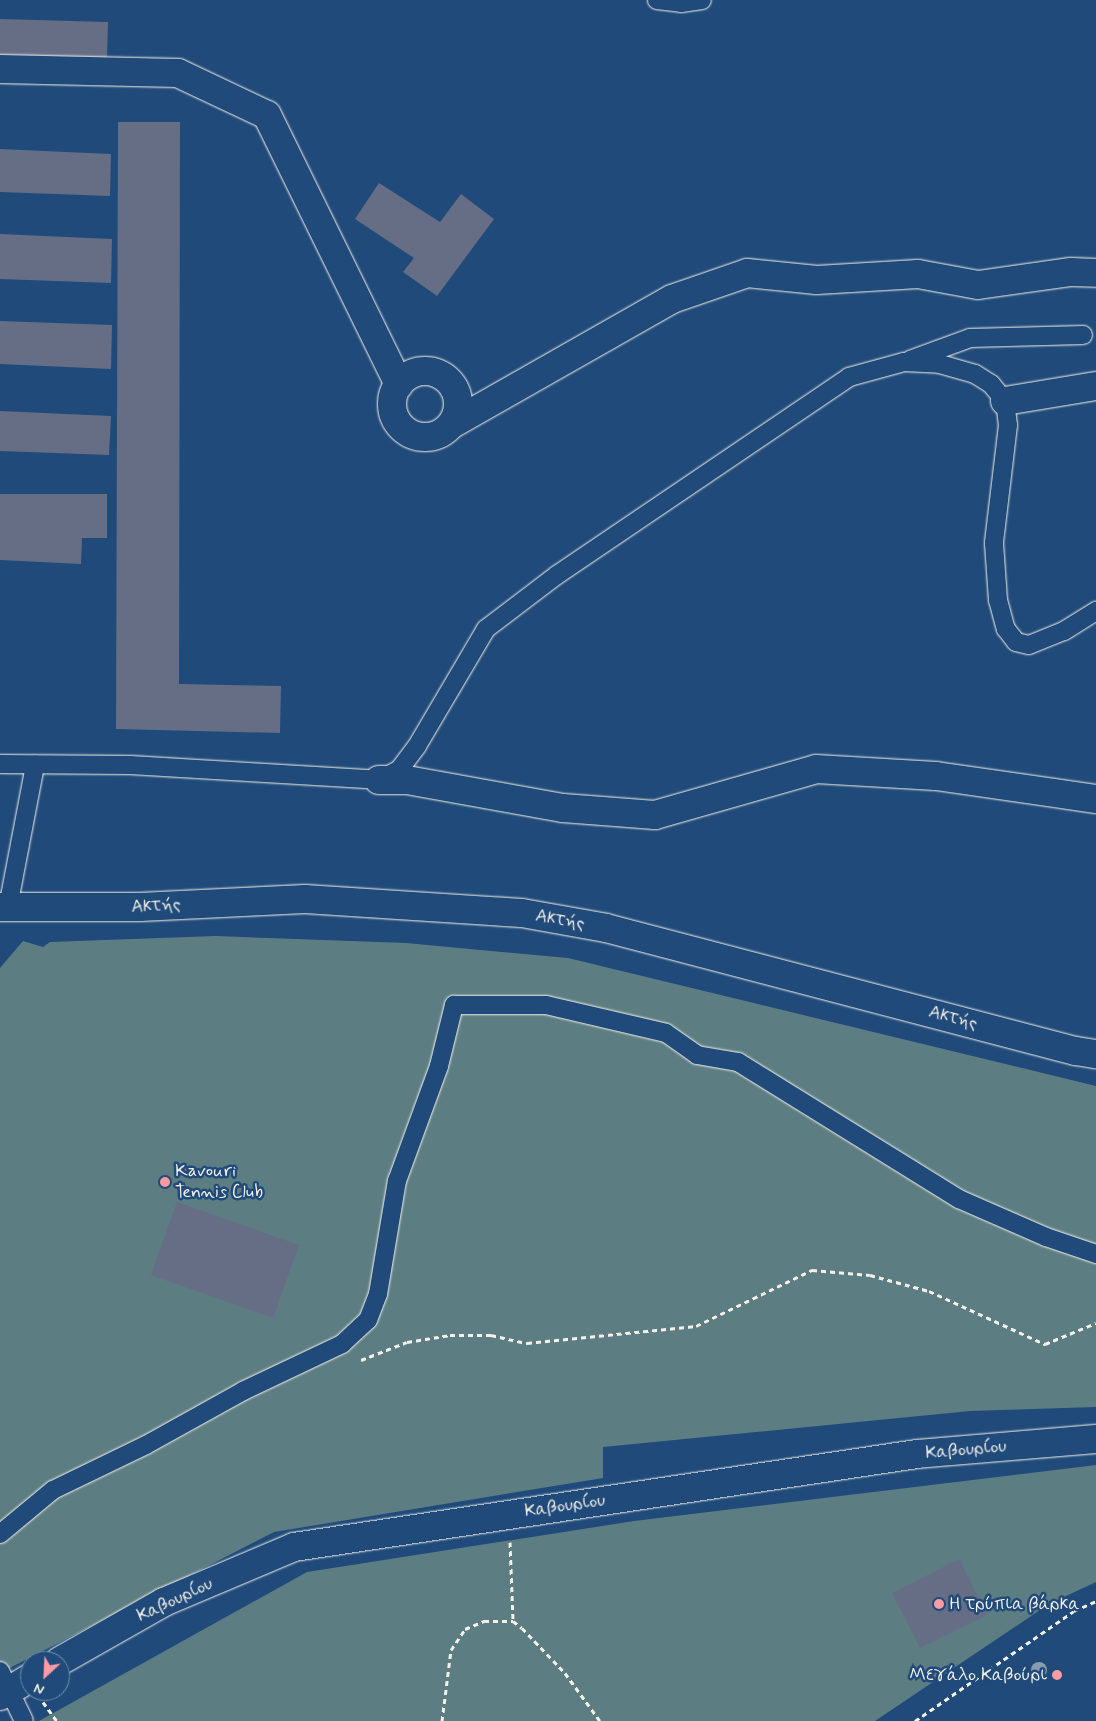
<!DOCTYPE html>
<meta charset="utf-8">
<style>
body{margin:0}
#map{position:relative;width:1096px;height:1721px;overflow:hidden;background:#1f4a7a;font-family:Mynerve,sans-serif}
div>[style]{position:absolute}
.green>*{inset:0;background:#5c7e83}
.building>*{inset:0;background:#656e85}
.path>*{height:3px;margin-top:-1.5px;transform-origin:0;background:repeating-linear-gradient(90deg,#f4f1e8 0 5px,transparent 0 9px)}
.roads{filter:drop-shadow(0 0 1px #f4f1e8) drop-shadow(0 0 1px #f4f1e8)}
.service>*{height:18px;margin:-9px;padding:0 9px;transform-origin:9px;border-radius:9px;background:#1f4a7a}
.minor>*{height:28px;margin:-14px;padding:0 14px;transform-origin:14px;border-radius:14px;background:#1f4a7a}
.minor>.ring{margin:-14px;padding:0;box-sizing:content-box;background:none;border:28px solid #1f4a7a;border-radius:50%}
.tertiary>*{height:28px;margin:-14px;padding:0 14px;transform-origin:14px;border-radius:14px;background:#1f4a7a}
.trees>*{width:16px;height:16px;margin:-8px;border-radius:50%;background:#889cae}
.dots>*{width:14px;height:14px;translate:-50% -50%;box-sizing:border-box;border:2px solid #1f4a7a;border-radius:50%}
span{translate:-50% -50%;white-space:nowrap;text-align:center;line-height:1.15;-webkit-text-stroke:5px #1f4a7a;paint-order:stroke}
.street-label{font-size:18px;color:#f4f1e8}
.poi-label{font-size:18px;color:#f4f1e8}
.left{translate:0 -50%;text-align:left}
.right{translate:-100% -50%;text-align:right}
.north{position:absolute;left:20px;top:1651px;width:50px;height:50px;box-sizing:border-box;background:#1f4a7a;border:1px solid #748da6;border-radius:50%;rotate:205deg;font-size:14px;font-weight:700;line-height:20px;text-align:center;color:#f4f1e8}
.north::after{content:'';display:block;margin:auto;width:18px;height:22px;background:#ff9aa2;clip-path:polygon(50% 0,100% 100%,50% 72%,0 100%)}
</style>
<div id="map">
<div class="green">
<div style="clip-path:polygon(215px 936px,406px 943px,568px 958px,1096px 1086px,1096px 1407px,970px 1411px,603px 1447px,603px 1478px,274px 1532px,0 1673px,0 968px,23px 941px,43px 947px,50px 942px)"></div>
<div style="clip-path:polygon(1096px 1465px,1096px 1582px,1049px 1604px,875px 1721px,39px 1721px,307px 1572px,634px 1521px)"></div>
</div>
<div class="building">
<div style="clip-path:polygon(0 19px,108px 22px,107px 59px,0 56px)"></div>
<div style="clip-path:polygon(118px 122px,180px 122px,179px 684px,281px 686px,280px 733px,116px 729px)"></div>
<div style="clip-path:polygon(0 149px,111px 154px,110px 196px,0 192px)"></div>
<div style="clip-path:polygon(379px 183px,440px 222px,461px 194px,494px 219px,437px 296px,403px 272px,414px 258px,355px 219px)"></div>
<div style="clip-path:polygon(0 234px,112px 239px,111px 283px,0 279px)"></div>
<div style="clip-path:polygon(0 321px,112px 325px,111px 369px,0 364px)"></div>
<div style="clip-path:polygon(0 411px,111px 416px,109px 455px,0 451px)"></div>
<div style="clip-path:polygon(0 494px,107px 494px,107px 538px,82px 538px,81px 564px,0 560px)"></div>
<div style="clip-path:polygon(177px 1202px,299px 1245px,273px 1318px,151px 1275px)"></div>
<div style="clip-path:polygon(959px 1559px,987px 1615px,920px 1648px,892px 1593px)"></div>
</div>
<div class="path">
<div style="left:361px;top:1360px;width:49px;rotate:-21.4deg"></div>
<div style="left:407px;top:1342px;width:44px;rotate:-9.2deg"></div>
<div style="left:450px;top:1335px;width:41px"></div>
<div style="left:491px;top:1335px;width:37px;rotate:13deg"></div>
<div style="left:527px;top:1343px;width:170px;rotate:-5.7deg"></div>
<div style="left:696px;top:1326px;width:129px;rotate:-25.8deg"></div>
<div style="left:812px;top:1270px;width:58px;rotate:4.9deg"></div>
<div style="left:870px;top:1275px;width:61px;rotate:15.2deg"></div>
<div style="left:929px;top:1291px;width:128px;rotate:24.6deg"></div>
<div style="left:1045px;top:1344px;width:55px;rotate:-22.4deg"></div>
<div style="left:510px;top:1542px;width:79px;rotate:87.8deg"></div>
<div style="left:43px;top:1702px;width:24px;rotate:54deg"></div>
<div style="left:442px;top:1721px;width:72px;rotate:-82.8deg"></div>
<div style="left:451px;top:1650px;width:25px;rotate:-56deg"></div>
<div style="left:465px;top:1629px;width:21px;rotate:-23deg"></div>
<div style="left:484px;top:1621px;width:29px"></div>
<div style="left:513px;top:1621px;width:11px;rotate:38deg"></div>
<div style="left:522px;top:1628px;width:62px;rotate:46.3deg"></div>
<div style="left:565px;top:1673px;width:59px;rotate:53.9deg"></div>
<div style="left:915px;top:1721px;width:193px;rotate:-34.7deg"></div>
<div style="left:1074px;top:1611px;width:24px;rotate:-24deg"></div>
</div>
<div class="roads">
<div class="service">
<div style="left:657px;top:0;width:24px;rotate:7deg"></div>
<div style="left:681px;top:3px;width:21px;rotate:-8deg"></div>
<div style="left:910px;top:360px;width:64px;rotate:-20.1deg"></div>
<div style="left:970px;top:338px;width:113px;rotate:-1.5deg"></div>
<div style="left:0;top:764px;width:130px;rotate:0.4deg"></div>
<div style="left:130px;top:765px;width:249px;rotate:3.4deg"></div>
<div style="left:379px;top:780px;width:22px;rotate:-27deg"></div>
<div style="left:399px;top:770px;width:30px;rotate:-53deg"></div>
<div style="left:417px;top:746px;width:136px;rotate:-59.5deg"></div>
<div style="left:486px;top:629px;width:89px;rotate:-37.3deg"></div>
<div style="left:557px;top:575px;width:353px;rotate:-34.1deg"></div>
<div style="left:849px;top:377px;width:57px;rotate:-15.3deg"></div>
<div style="left:904px;top:362px;width:36px;rotate:3deg"></div>
<div style="left:940px;top:364px;width:36px;rotate:16deg"></div>
<div style="left:975px;top:374px;width:19px;rotate:32deg"></div>
<div style="left:991px;top:384px;width:22px;rotate:51deg"></div>
<div style="left:1005px;top:401px;width:24px;rotate:83deg"></div>
<div style="left:1008px;top:425px;width:119px;rotate:96.8deg"></div>
<div style="left:994px;top:543px;width:57px;rotate:86deg"></div>
<div style="left:998px;top:600px;width:30px;rotate:75deg"></div>
<div style="left:1006px;top:629px;width:16px;rotate:52deg"></div>
<div style="left:1016px;top:642px;width:13px;rotate:13deg"></div>
<div style="left:1029px;top:645px;width:38px;rotate:-22deg"></div>
<div style="left:1064px;top:631px;width:38px;rotate:-32deg"></div>
<div style="left:8px;top:907px;width:145px;rotate:-79.2deg"></div>
<div style="left:0;top:1534px;width:69px;rotate:-39.7deg"></div>
<div style="left:53px;top:1490px;width:103px;rotate:-25.8deg"></div>
<div style="left:146px;top:1445px;width:111px;rotate:-29.1deg"></div>
<div style="left:243px;top:1391px;width:110px;rotate:-25.4deg"></div>
<div style="left:342px;top:1344px;width:35px;rotate:-43deg"></div>
<div style="left:368px;top:1320px;width:28px;rotate:-69deg"></div>
<div style="left:378px;top:1294px;width:115px;rotate:-80.5deg"></div>
<div style="left:397px;top:1181px;width:122px;rotate:-69.9deg"></div>
<div style="left:439px;top:1066px;width:63px;rotate:-76.2deg"></div>
<div style="left:454px;top:1005px;width:92px"></div>
<div style="left:546px;top:1005px;width:123px;rotate:13.1deg"></div>
<div style="left:666px;top:1033px;width:38px;rotate:35deg"></div>
<div style="left:697px;top:1055px;width:42px;rotate:9.7deg"></div>
<div style="left:738px;top:1062px;width:260px;rotate:31.8deg"></div>
<div style="left:959px;top:1199px;width:95px;rotate:23.6deg"></div>
<div style="left:1046px;top:1237px;width:53px;rotate:18.8deg"></div>
<div style="left:0;top:1671px;width:55px;rotate:64.4deg"></div>
</div>
<div class="minor">
<div style="left:0;top:69px;width:178px;rotate:1.3deg"></div>
<div style="left:178px;top:73px;width:98px;rotate:25.3deg"></div>
<div style="left:267px;top:115px;width:300px;rotate:63.9deg"></div>
<div class="ring" style="left:392px;top:371px;width:38px;height:38px"></div>
<div style="left:1005px;top:401px;width:92px;rotate:-9.4deg"></div>
<div style="left:452px;top:424px;width:253px;rotate:-29.6deg"></div>
<div style="left:672px;top:299px;width:79px;rotate:-19.1deg"></div>
<div style="left:747px;top:273px;width:70px;rotate:5.7deg"></div>
<div style="left:817px;top:280px;width:101px;rotate:-3.4deg"></div>
<div style="left:918px;top:274px;width:61px;rotate:10.4deg"></div>
<div style="left:978px;top:285px;width:94px;rotate:-8deg"></div>
<div style="left:1071px;top:272px;width:25px;rotate:2deg"></div>
<div style="left:379px;top:780px;width:28px"></div>
<div style="left:407px;top:780px;width:158px;rotate:10.2deg"></div>
<div style="left:563px;top:808px;width:92px;rotate:4.4deg"></div>
<div style="left:655px;top:815px;width:167px;rotate:-15.9deg"></div>
<div style="left:816px;top:769px;width:120px;rotate:3.3deg"></div>
<div style="left:936px;top:776px;width:162px;rotate:8.2deg"></div>
<div style="left:60px;top:1661px;width:120px;rotate:-29.6deg"></div>
<div style="left:164px;top:1602px;width:141px;rotate:-22.9deg"></div>
<div style="left:294px;top:1547px;width:630px;rotate:-8.49deg"></div>
<div style="left:917px;top:1454px;width:180px;rotate:-4.8deg"></div>
<div style="left:0;top:1696px;width:35px;rotate:-31deg"></div>
</div>
<div class="tertiary">
<div style="left:0;top:907px;width:140px"></div>
<div style="left:140px;top:907px;width:165px;rotate:-2.8deg"></div>
<div style="left:305px;top:899px;width:217px;rotate:3.7deg"></div>
<div style="left:522px;top:913px;width:85px;rotate:10.1deg"></div>
<div style="left:606px;top:928px;width:486px;rotate:14.7deg"></div>
<div style="left:1076px;top:1051px;width:20px;rotate:9deg"></div>
</div>
</div>
<div class="trees">
<div style="left:1039px;top:1670px"></div>
</div>
<div class="dots">
<div style="left:165px;top:1182px;background:#ff9aa2"></div>
<div style="left:939px;top:1604px;background:#ff9aa2"></div>
<div style="left:1057px;top:1675px;background:#ff9aa2"></div>
</div>
<div class="street-label">
<span style="left:156px;top:906px;rotate:-3deg">Ακτής</span>
<span style="left:560px;top:920px;rotate:10deg">Ακτής</span>
<span style="left:953px;top:1018px;rotate:15deg">Ακτής</span>
<span style="left:966px;top:1450px;rotate:-5deg">Καβουρίου</span>
<span style="left:565px;top:1506px;rotate:-8deg">Καβουρίου</span>
<span style="left:175px;top:1600px;rotate:-25deg">Καβουρίου</span>
</div>
<div class="poi-label">
<span class="left" style="left:175px;top:1182px">Kavouri<br>Tennis Club</span>
<span class="left" style="left:949px;top:1604px">Η τρύπια βάρκα</span>
<span class="right" style="left:1047px;top:1675px">Μεγάλο Καβούρι</span>
</div>
<div class="north">N</div>
</div>
